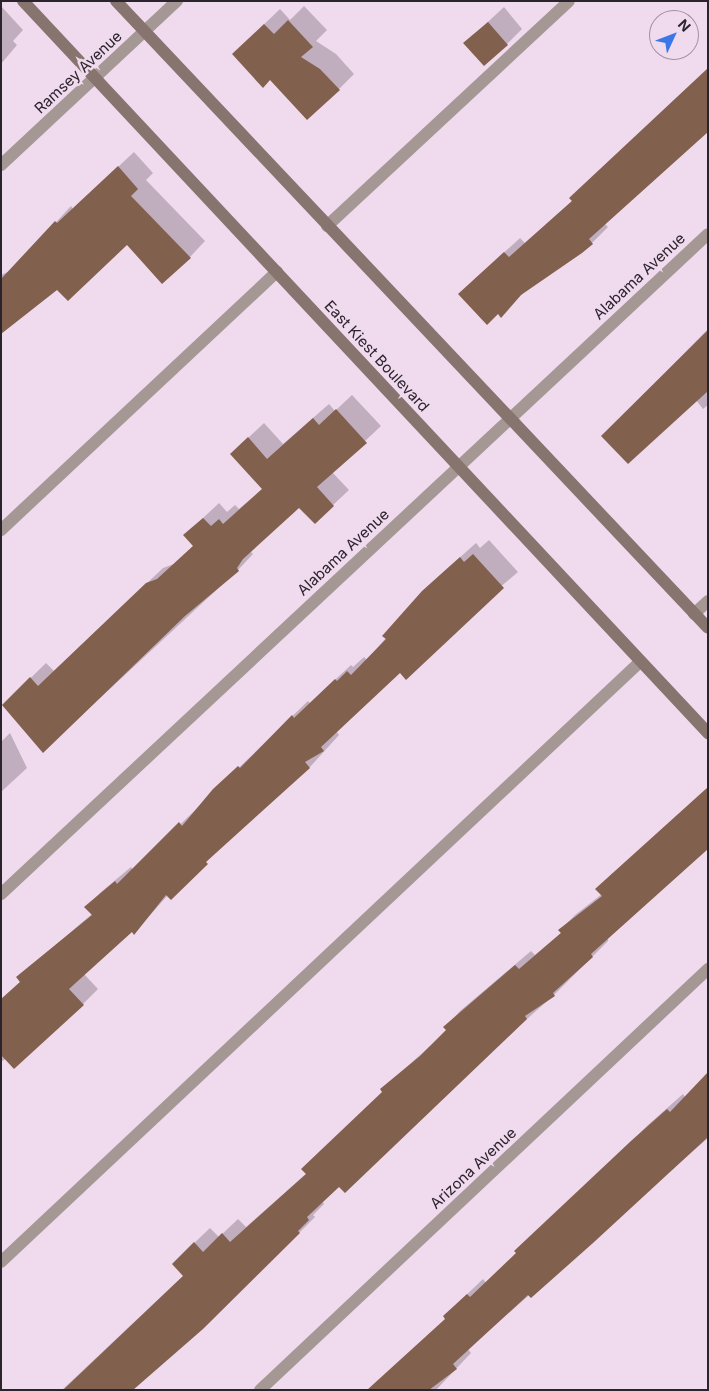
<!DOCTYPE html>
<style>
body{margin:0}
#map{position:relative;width:709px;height:1391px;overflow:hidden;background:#f0daee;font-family:Inter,sans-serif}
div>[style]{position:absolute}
.shadow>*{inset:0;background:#0003}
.building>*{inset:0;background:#81614d}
.lane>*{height:12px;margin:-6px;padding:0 6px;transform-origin:6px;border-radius:6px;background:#a59894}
.street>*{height:12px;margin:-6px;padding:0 6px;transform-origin:6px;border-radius:6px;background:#a59894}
.secondary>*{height:12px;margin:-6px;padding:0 6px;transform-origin:6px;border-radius:6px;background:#87746f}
span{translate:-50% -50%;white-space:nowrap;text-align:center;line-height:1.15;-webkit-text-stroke:5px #f0daee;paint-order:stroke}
.street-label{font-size:15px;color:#2c242c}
.frame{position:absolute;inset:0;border:2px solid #2c242c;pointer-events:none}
.north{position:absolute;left:649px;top:10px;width:50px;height:50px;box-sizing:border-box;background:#f0daee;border:1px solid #a291a0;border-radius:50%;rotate:47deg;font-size:14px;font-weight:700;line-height:20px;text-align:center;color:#2c242c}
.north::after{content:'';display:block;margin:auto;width:18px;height:22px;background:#3b77e6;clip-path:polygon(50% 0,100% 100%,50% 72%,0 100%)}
</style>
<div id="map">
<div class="shadow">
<div style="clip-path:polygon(1px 6px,23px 30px,13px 41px,17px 45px,1px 64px)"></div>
<div style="clip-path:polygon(304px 6px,327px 30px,316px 41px,336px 54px,354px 74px,339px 89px,271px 79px,233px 54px,280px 9px,290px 20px)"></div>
<div style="clip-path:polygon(504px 7px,522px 29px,507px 44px,465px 43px)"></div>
<div style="clip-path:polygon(134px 152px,153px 173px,146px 180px,205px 241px,190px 257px,127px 244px,58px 288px,1px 333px,1px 275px,12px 270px,71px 206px,73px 209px)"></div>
<div style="clip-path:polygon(678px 158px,605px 224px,608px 227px,592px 243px,526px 290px,501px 316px,475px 279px,520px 238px,525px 243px,573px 200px)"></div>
<div style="clip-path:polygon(708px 329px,708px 405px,703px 409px,696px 400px,603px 436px)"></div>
<div style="clip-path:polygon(352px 395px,381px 426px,332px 472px,349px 490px,333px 505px,299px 506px,256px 546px,251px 552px,253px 554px,238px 570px,43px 751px,3px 705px,46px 663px,54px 671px,163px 568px,174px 564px,194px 545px,185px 535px,219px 503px,227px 512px,235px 505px,239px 509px,263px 488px,247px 439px,264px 423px,283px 444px,329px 404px,335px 411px)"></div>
<div style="clip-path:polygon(489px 540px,518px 572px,400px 672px,336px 731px,339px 735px,310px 767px,221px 846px,171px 899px,168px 895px,134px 933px,132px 931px,84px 974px,98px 989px,83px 1004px,1px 1062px,1px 1000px,21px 981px,18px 977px,92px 914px,86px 907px,101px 892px,131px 867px,133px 870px,308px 701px,310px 703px,351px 665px,353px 667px,364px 657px,367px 660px,439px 576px,476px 543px,480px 548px)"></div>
<div style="clip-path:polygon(10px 733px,27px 768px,1px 792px,1px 742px)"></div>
<div style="clip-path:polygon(612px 873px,608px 941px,554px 995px,322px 1201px,324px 1204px,313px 1215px,315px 1217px,299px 1233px,132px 1390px,62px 1390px,184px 1275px,189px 1248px,210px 1228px,219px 1237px,238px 1219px,246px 1227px,307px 1173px,384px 1091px,382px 1089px,448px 1030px,445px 1027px,460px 1011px,531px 951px,535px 955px,562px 932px,560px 930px,575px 915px,602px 894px)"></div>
<div style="clip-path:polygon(708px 1074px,708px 1138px,468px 1349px,471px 1353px,436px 1390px,369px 1390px,447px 1318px,445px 1316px,460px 1301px,483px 1279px,486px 1283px,648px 1125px,683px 1094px,685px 1097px)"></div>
</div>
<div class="building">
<div style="clip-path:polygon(288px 20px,313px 47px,301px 57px,320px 69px,340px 90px,307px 120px,270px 80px,263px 88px,232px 54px,264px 24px,274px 34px)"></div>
<div style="clip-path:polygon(488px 22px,508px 45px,484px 66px,463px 43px)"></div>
<div style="clip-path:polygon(708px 68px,708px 132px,589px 239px,593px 244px,582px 253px,521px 295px,501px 318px,498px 314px,487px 325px,458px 294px,504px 252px,509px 257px,572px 201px,569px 198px)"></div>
<div style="clip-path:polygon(118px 166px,138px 189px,131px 196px,191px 258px,162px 284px,127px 245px,68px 301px,57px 290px,1px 334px,1px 279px,55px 221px,57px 223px)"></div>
<div style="clip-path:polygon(708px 330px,708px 391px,628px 464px,601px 436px)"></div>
<div style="clip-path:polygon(336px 409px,367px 443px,317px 487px,334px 506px,315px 524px,299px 508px,243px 559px,237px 568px,239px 571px,185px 616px,43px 753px,2px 705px,30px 677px,38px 686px,146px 583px,157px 579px,193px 546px,183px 535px,203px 518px,211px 526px,219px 519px,223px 524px,262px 489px,230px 454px,248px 437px,267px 459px,313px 418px,319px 425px)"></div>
<div style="clip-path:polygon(473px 554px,504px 588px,406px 680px,400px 673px,321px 747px,324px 751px,305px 762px,310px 768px,206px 862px,208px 864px,171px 900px,166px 895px,134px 935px,132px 932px,69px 989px,84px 1005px,14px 1069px,1px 1055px,1px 999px,20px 982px,16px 977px,92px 915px,84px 907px,115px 881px,117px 884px,179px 822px,182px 826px,213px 789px,238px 766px,240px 768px,292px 715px,294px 718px,335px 679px,337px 681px,347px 671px,351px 675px,386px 639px,382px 636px,422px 591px,460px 557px,464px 562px)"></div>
<div style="clip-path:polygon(708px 787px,708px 849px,591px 954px,593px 957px,553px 993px,555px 996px,525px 1016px,527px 1019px,345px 1193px,339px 1187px,307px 1217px,309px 1220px,298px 1231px,300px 1233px,203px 1329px,133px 1390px,63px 1390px,183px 1276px,172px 1264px,194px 1242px,203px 1252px,222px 1233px,230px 1242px,306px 1174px,301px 1169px,382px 1092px,380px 1089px,420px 1056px,446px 1030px,443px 1027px,515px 965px,519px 969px,561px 933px,558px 930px,602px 896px,595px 889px)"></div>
<div style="clip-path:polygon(708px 1072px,708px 1137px,593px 1243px,531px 1298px,528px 1295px,453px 1364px,457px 1369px,429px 1390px,367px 1390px,445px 1319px,443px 1316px,467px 1294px,470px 1297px,516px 1253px,514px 1251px,631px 1141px,667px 1109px,670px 1112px)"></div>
</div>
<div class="lane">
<div style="left:327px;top:226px;width:330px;rotate:-42.9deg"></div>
<div style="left:1px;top:530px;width:378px;rotate:-43.1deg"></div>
<div style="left:694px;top:614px;width:19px;rotate:-43deg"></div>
<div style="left:1px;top:1262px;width:877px;rotate:-43.2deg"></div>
</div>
<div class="street">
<div style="left:1px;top:165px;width:241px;rotate:-43deg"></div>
<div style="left:1px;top:894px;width:967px;rotate:-43.03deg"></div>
<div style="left:260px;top:1390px;width:615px;rotate:-43.22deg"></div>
</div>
<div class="secondary">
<div style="left:23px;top:1px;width:1003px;rotate:46.9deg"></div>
<div style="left:116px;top:1px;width:862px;rotate:46.64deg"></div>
</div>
<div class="street-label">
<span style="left:78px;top:72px;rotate:-43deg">Ramsey Avenue</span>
<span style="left:639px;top:276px;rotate:-43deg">Alabama Avenue</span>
<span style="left:377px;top:356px;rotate:47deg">East Kiest Boulevard</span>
<span style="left:343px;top:552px;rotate:-43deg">Alabama Avenue</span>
<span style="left:473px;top:1168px;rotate:-43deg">Arizona Avenue</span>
</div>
<div class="frame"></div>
<div class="north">N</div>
</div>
